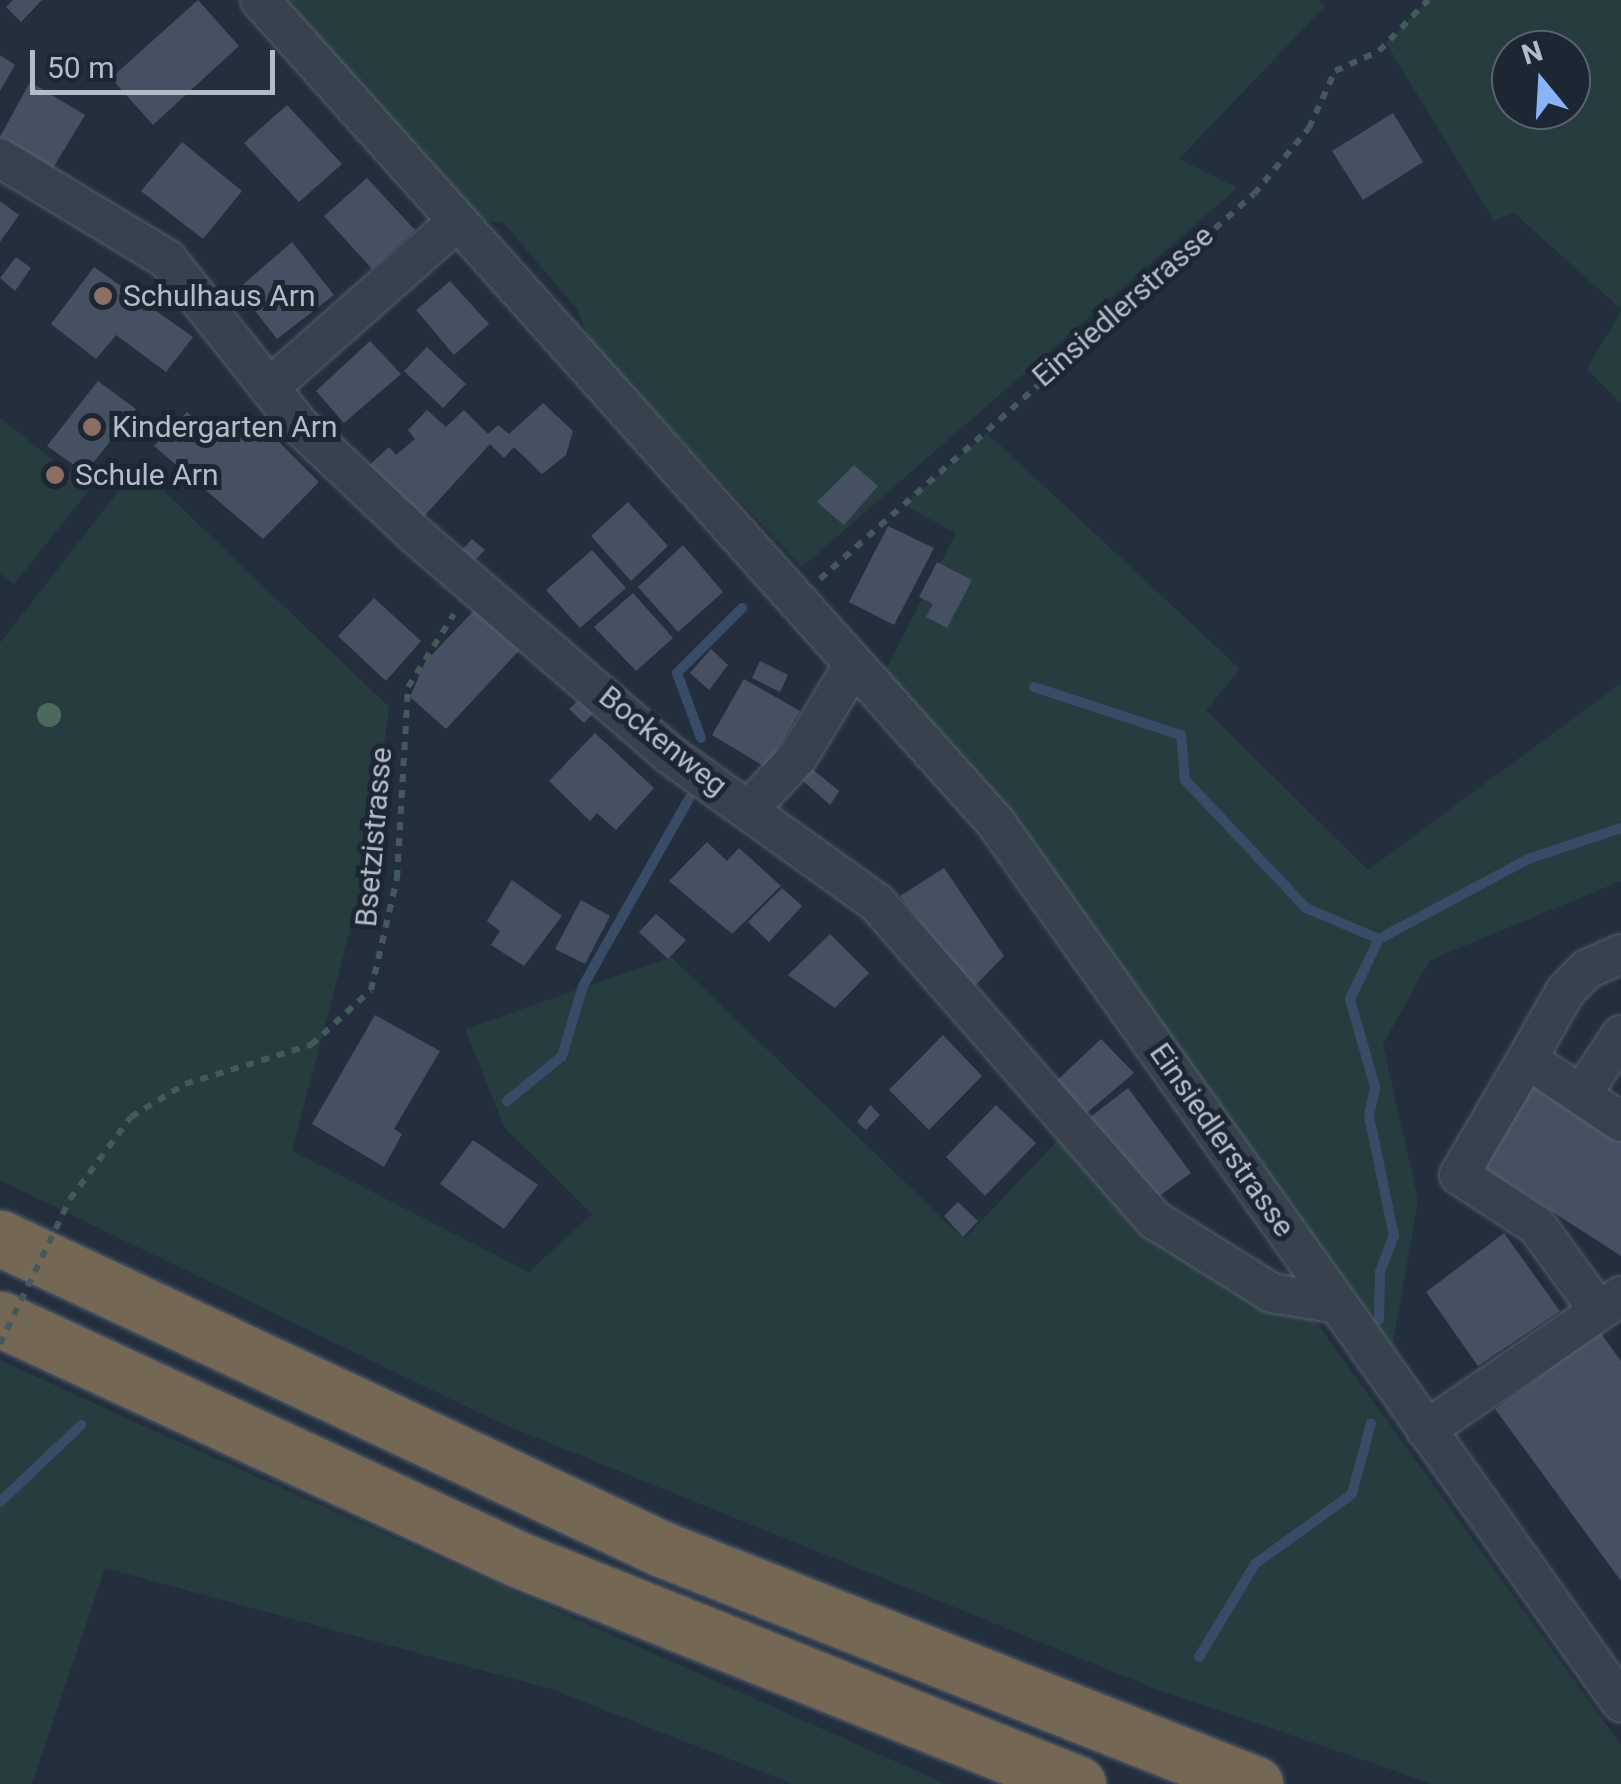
<!DOCTYPE html>
<style>
body{margin:0}
#map{position:relative;width:1621px;height:1784px;overflow:hidden;background:#242f3e;font-family:Roboto,sans-serif}
div>[style]{position:absolute}
.green>*{inset:0;background:#263c3f}
.stream>*{height:10px;margin:-5px;padding:0 5px;transform-origin:5px;border-radius:5px;background:#394c67}
.building>*{inset:0;background:#455162}
.path>*{height:6px;margin-top:-3px;transform-origin:0;background:repeating-linear-gradient(90deg,#44595c 0 8px,transparent 0 16px)}
.roads{filter:drop-shadow(0 0 2px #565f6c) drop-shadow(0 0 2px #565f6c)}
.minor>*{height:38px;margin:-19px;padding:0 19px;transform-origin:19px;border-radius:19px;background:#38414e}
.highway>*{height:55px;margin:-27.5px;padding:0 27.5px;transform-origin:27.5px;border-radius:27.5px;background:#746855}
.path-bridge>*{height:6px;margin-top:-3px;transform-origin:0;background:repeating-linear-gradient(90deg,#44595c 0 8px,transparent 0 16px)}
.trees>*{width:24px;height:24px;margin:-12px;border-radius:50%;background:#4b6a5d}
.dots>*{width:28px;height:28px;translate:-50% -50%;box-sizing:border-box;border:5px solid #1d2633;border-radius:50%}
span{translate:-50% -50%;white-space:nowrap;text-align:center;line-height:1.15;-webkit-text-stroke:10px #1d2633;paint-order:stroke}
.poi-label{font-size:30px;color:#b4bcc9}
.left{translate:0 -50%;text-align:left}
.street-label{font-size:30px;color:#b4bcc9}
.north{position:absolute;left:1491px;top:30px;width:100px;height:100px;box-sizing:border-box;background:#1d2633;border:2px solid #59626f;border-radius:50%;rotate:342deg;font-size:28px;font-weight:700;line-height:40px;text-align:center;color:#b4bcc9}
.north::after{content:'';display:block;margin:auto;width:35px;height:45px;background:#8ab4f8;clip-path:polygon(50% 0,100% 100%,50% 72%,0 100%)}
.scale{position:absolute;left:30px;top:50px;width:245px;height:45px;box-sizing:border-box;border:5px solid #b4bcc9;border-top:0;padding-left:12px;font-size:30px;line-height:35px;white-space:nowrap;color:#b4bcc9;-webkit-text-stroke:8px #1d2633;paint-order:stroke}
</style>
<div id="map">
<div class="green">
<div style="clip-path:polygon(281px 0,1319px 0,1325px 6px,1179px 159px,1237px 188px,802px 567px,592px 345px,577px 309px,502px 221px,483px 223px)"></div>
<div style="clip-path:polygon(evenodd,1428px 0,1621px 0,1621px 309px,1514px 213px,1494px 221px,1386px 43px,1428px 0,1511px 50px,1571px 50px,1571px 110px,1511px 110px,1511px 50px)"></div>
<div style="clip-path:polygon(1621px 311px,1621px 404px,1587px 369px)"></div>
<div style="clip-path:polygon(0 418px,90px 489px,14px 584px,0 573px)"></div>
<div style="clip-path:polygon(987px 433px,1240px 669px,1206px 710px,1368px 870px,1621px 683px,1621px 881px,1430px 960px,1383px 1044px,1418px 1200px,1387px 1378px,882px 677px,956px 533px,904px 505px)"></div>
<div style="clip-path:polygon(138px 466px,389px 707px,371px 851px,292px 1151px,529px 1272px,592px 1214px,505px 1128px,465px 1029px,671px 957px,964px 1239px,1064px 1134px,1219px 1274px,1317px 1323px,1621px 1745px,1621px 1784px,1433px 1784px,1156px 1689px,498px 1422px,0 1180px,0 643px)"></div>
<div style="clip-path:polygon(0 1360px,152px 1430px,946px 1784px,793px 1784px,551px 1689px,105px 1568px,32px 1784px,0 1784px)"></div>
</div>
<div class="stream">
<div style="left:1034px;top:687px;width:155px;rotate:18.1deg"></div>
<div style="left:1181px;top:735px;width:45px;rotate:84.9deg"></div>
<div style="left:1185px;top:780px;width:176px;rotate:46.6deg"></div>
<div style="left:1306px;top:908px;width:79px;rotate:23deg"></div>
<div style="left:701px;top:738px;width:69px;rotate:-110.3deg"></div>
<div style="left:677px;top:673px;width:92px;rotate:-45deg"></div>
<div style="left:507px;top:1101px;width:71px;rotate:-39.3deg"></div>
<div style="left:562px;top:1056px;width:73px;rotate:-73.3deg"></div>
<div style="left:583px;top:986px;width:215px;rotate:-60.5deg"></div>
<div style="left:1379px;top:1320px;width:48px;rotate:-88.8deg"></div>
<div style="left:1380px;top:1272px;width:39px;rotate:-69deg"></div>
<div style="left:1394px;top:1236px;width:123px;rotate:-101.8deg"></div>
<div style="left:1369px;top:1116px;width:30px;rotate:-78deg"></div>
<div style="left:1375px;top:1087px;width:91px;rotate:-105.9deg"></div>
<div style="left:1350px;top:999px;width:67px;rotate:-64.2deg"></div>
<div style="left:1379px;top:939px;width:169px;rotate:-28.2deg"></div>
<div style="left:1528px;top:859px;width:98px;rotate:-18.4deg"></div>
<div style="left:0;top:1502px;width:112px;rotate:-43.5deg"></div>
<div style="left:1199px;top:1657px;width:109px;rotate:-58.9deg"></div>
<div style="left:1255px;top:1564px;width:120px;rotate:-35.8deg"></div>
<div style="left:1352px;top:1494px;width:73px;rotate:-75deg"></div>
</div>
<div class="building">
<div style="clip-path:polygon(13px 0,42px 0,21px 22px,6px 7px)"></div>
<div style="clip-path:polygon(198px 0,239px 46px,153px 125px,111px 78px)"></div>
<div style="clip-path:polygon(0 55px,15px 65px,0 91px)"></div>
<div style="clip-path:polygon(30px 82px,85px 115px,53px 168px,0 137px)"></div>
<div style="clip-path:polygon(287px 105px,342px 164px,299px 202px,244px 143px)"></div>
<div style="clip-path:polygon(1393px 113px,1423px 162px,1363px 200px,1332px 151px)"></div>
<div style="clip-path:polygon(182px 142px,242px 191px,203px 239px,141px 191px)"></div>
<div style="clip-path:polygon(367px 178px,415px 230px,372px 269px,324px 216px)"></div>
<div style="clip-path:polygon(0 201px,19px 215px,0 242px)"></div>
<div style="clip-path:polygon(292px 242px,334px 295px,277px 339px,238px 289px)"></div>
<div style="clip-path:polygon(16px 257px,31px 268px,15px 291px,0 278px)"></div>
<div style="clip-path:polygon(94px 267px,193px 337px,166px 372px,116px 335px,96px 359px,51px 324px)"></div>
<div style="clip-path:polygon(450px 281px,489px 324px,454px 355px,416px 310px)"></div>
<div style="clip-path:polygon(370px 341px,401px 374px,344px 423px,316px 391px)"></div>
<div style="clip-path:polygon(427px 347px,466px 384px,443px 408px,404px 371px)"></div>
<div style="clip-path:polygon(98px 381px,136px 409px,85px 473px,47px 446px)"></div>
<div style="clip-path:polygon(543px 403px,573px 431px,566px 455px,542px 474px,514px 447px,504px 458px,490px 444px,417px 524px,365px 469px,389px 447px,396px 455px,415px 439px,408px 430px,427px 410px,446px 427px,464px 410px,488px 434px,498px 425px,509px 434px)"></div>
<div style="clip-path:polygon(187px 412px,220px 442px,250px 413px,319px 482px,263px 539px,154px 446px)"></div>
<div style="clip-path:polygon(854px 465px,878px 486px,844px 525px,817px 502px)"></div>
<div style="clip-path:polygon(628px 502px,668px 546px,631px 581px,591px 536px)"></div>
<div style="clip-path:polygon(888px 526px,934px 548px,894px 625px,849px 602px)"></div>
<div style="clip-path:polygon(472px 539px,485px 550px,472px 563px,460px 552px)"></div>
<div style="clip-path:polygon(683px 545px,723px 592px,678px 632px,638px 587px)"></div>
<div style="clip-path:polygon(592px 550px,626px 588px,580px 628px,546px 590px)"></div>
<div style="clip-path:polygon(937px 562px,972px 580px,947px 628px,926px 617px,933px 604px,919px 597px)"></div>
<div style="clip-path:polygon(633px 593px,673px 638px,636px 671px,594px 627px)"></div>
<div style="clip-path:polygon(374px 598px,421px 641px,386px 681px,338px 636px)"></div>
<div style="clip-path:polygon(482px 602px,526px 643px,446px 729px,410px 697px,425px 662px)"></div>
<div style="clip-path:polygon(711px 649px,728px 665px,709px 690px,690px 673px)"></div>
<div style="clip-path:polygon(760px 661px,788px 675px,780px 692px,752px 678px)"></div>
<div style="clip-path:polygon(744px 679px,800px 711px,767px 768px,712px 735px)"></div>
<div style="clip-path:polygon(583px 696px,597px 709px,584px 723px,569px 709px)"></div>
<div style="clip-path:polygon(595px 733px,654px 788px,616px 830px,597px 813px,590px 821px,549px 781px)"></div>
<div style="clip-path:polygon(811px 768px,839px 791px,830px 805px,802px 780px)"></div>
<div style="clip-path:polygon(707px 842px,727px 861px,739px 848px,781px 886px,732px 934px,669px 881px)"></div>
<div style="clip-path:polygon(944px 868px,1004px 956px,972px 989px,900px 896px)"></div>
<div style="clip-path:polygon(512px 880px,562px 916px,524px 966px,491px 945px,500px 931px,487px 921px)"></div>
<div style="clip-path:polygon(782px 888px,802px 906px,769px 942px,748px 922px)"></div>
<div style="clip-path:polygon(581px 900px,610px 916px,585px 964px,555px 949px)"></div>
<div style="clip-path:polygon(656px 914px,686px 940px,668px 959px,639px 932px)"></div>
<div style="clip-path:polygon(830px 934px,869px 973px,835px 1008px,788px 975px)"></div>
<div style="clip-path:polygon(375px 1015px,440px 1051px,394px 1129px,402px 1134px,384px 1167px,312px 1124px)"></div>
<div style="clip-path:polygon(943px 1035px,982px 1076px,929px 1130px,889px 1090px)"></div>
<div style="clip-path:polygon(1101px 1039px,1134px 1073px,1082px 1117px,1051px 1086px)"></div>
<div style="clip-path:polygon(1529px 1078px,1621px 1137px,1621px 1256px,1478px 1164px)"></div>
<div style="clip-path:polygon(1128px 1088px,1191px 1173px,1151px 1202px,1089px 1118px)"></div>
<div style="clip-path:polygon(870px 1105px,880px 1115px,866px 1130px,857px 1122px)"></div>
<div style="clip-path:polygon(996px 1105px,1036px 1143px,985px 1196px,946px 1157px)"></div>
<div style="clip-path:polygon(473px 1140px,538px 1185px,504px 1229px,440px 1184px)"></div>
<div style="clip-path:polygon(958px 1202px,978px 1221px,963px 1237px,944px 1216px)"></div>
<div style="clip-path:polygon(1504px 1233px,1560px 1311px,1478px 1366px,1426px 1292px)"></div>
<div style="clip-path:polygon(1600px 1332px,1621px 1361px,1621px 1581px,1495px 1409px)"></div>
</div>
<div class="path">
<div style="left:820px;top:579px;width:580px;rotate:-41.58deg"></div>
<div style="left:1254px;top:194px;width:86px;rotate:-50.2deg"></div>
<div style="left:1309px;top:128px;width:63px;rotate:-65.5deg"></div>
<div style="left:1335px;top:71px;width:48px;rotate:-24.4deg"></div>
<div style="left:1379px;top:51px;width:71px;rotate:-46.1deg"></div>
<div style="left:70px;top:1199px;width:102px;rotate:-53.4deg"></div>
<div style="left:131px;top:1117px;width:63px;rotate:-31.4deg"></div>
<div style="left:185px;top:1084px;width:132px;rotate:-17.2deg"></div>
<div style="left:311px;top:1045px;width:81px;rotate:-42.5deg"></div>
<div style="left:371px;top:990px;width:115px;rotate:-76.9deg"></div>
<div style="left:397px;top:878px;width:191px;rotate:-86.7deg"></div>
<div style="left:408px;top:687px;width:86px;rotate:-57.8deg"></div>
</div>
<div class="roads">
<div class="minor">
<div style="left:260px;top:0;width:1104px;rotate:48.19deg"></div>
<div style="left:996px;top:823px;width:1079px;rotate:54.59deg"></div>
<div style="left:0;top:158px;width:195px;rotate:31.2deg"></div>
<div style="left:167px;top:259px;width:212px;rotate:51.5deg"></div>
<div style="left:299px;top:425px;width:163px;rotate:43.3deg"></div>
<div style="left:418px;top:537px;width:332px;rotate:40.8deg"></div>
<div style="left:669px;top:754px;width:256px;rotate:35.6deg"></div>
<div style="left:877px;top:903px;width:422px;rotate:48.8deg"></div>
<div style="left:1155px;top:1220px;width:138px;rotate:32deg"></div>
<div style="left:1272px;top:1293px;width:61px;rotate:9.5deg"></div>
<div style="left:269px;top:388px;width:252px;rotate:-41.5deg"></div>
<div style="left:749px;top:809px;width:71px;rotate:-46.7deg"></div>
<div style="left:798px;top:757px;width:106px;rotate:-58.9deg"></div>
<div style="left:1621px;top:954px;width:37px;rotate:156deg"></div>
<div style="left:1587px;top:969px;width:32px;rotate:134deg"></div>
<div style="left:1565px;top:992px;width:77px;rotate:119.6deg"></div>
<div style="left:1527px;top:1059px;width:113px;rotate:33.8deg"></div>
<div style="left:1527px;top:1059px;width:134px;rotate:120.4deg"></div>
<div style="left:1459px;top:1175px;width:93px;rotate:33.2deg"></div>
<div style="left:1537px;top:1226px;width:104px;rotate:54deg"></div>
<div style="left:1581px;top:1095px;width:72px;rotate:-56.3deg"></div>
<div style="left:1426px;top:1430px;width:237px;rotate:-34.5deg"></div>
</div>
<div class="highway">
<div style="left:0;top:1238px;width:731px;rotate:25.16deg"></div>
<div style="left:662px;top:1549px;width:638px;rotate:21.62deg"></div>
<div style="left:0;top:1319px;width:573px;rotate:24.87deg"></div>
<div style="left:520px;top:1560px;width:601px;rotate:21.87deg"></div>
</div>
</div>
<div class="path-bridge">
<div style="left:0;top:1344px;width:161px;rotate:-64.2deg"></div>
</div>
<div class="trees">
<div style="left:49px;top:715px"></div>
</div>
<div class="dots">
<div style="left:103px;top:296px;background:#8d6e63"></div>
<div style="left:92px;top:427px;background:#8d6e63"></div>
<div style="left:55px;top:475px;background:#8d6e63"></div>
</div>
<div class="poi-label">
<span class="left" style="left:123px;top:296px">Schulhaus Arn</span>
<span class="left" style="left:112px;top:427px">Kindergarten Arn</span>
<span class="left" style="left:75px;top:475px">Schule Arn</span>
</div>
<div class="street-label">
<span style="left:1123px;top:306px;rotate:-41deg">Einsiedlerstrasse</span>
<span style="left:663px;top:741px;rotate:39deg">Bockenweg</span>
<span style="left:374px;top:837px;rotate:-85deg">Bsetzistrasse</span>
<span style="left:1222px;top:1140px;rotate:55deg">Einsiedlerstrasse</span>
</div>
<div class="north">N</div>
<div class="scale">50 m</div>
</div>
